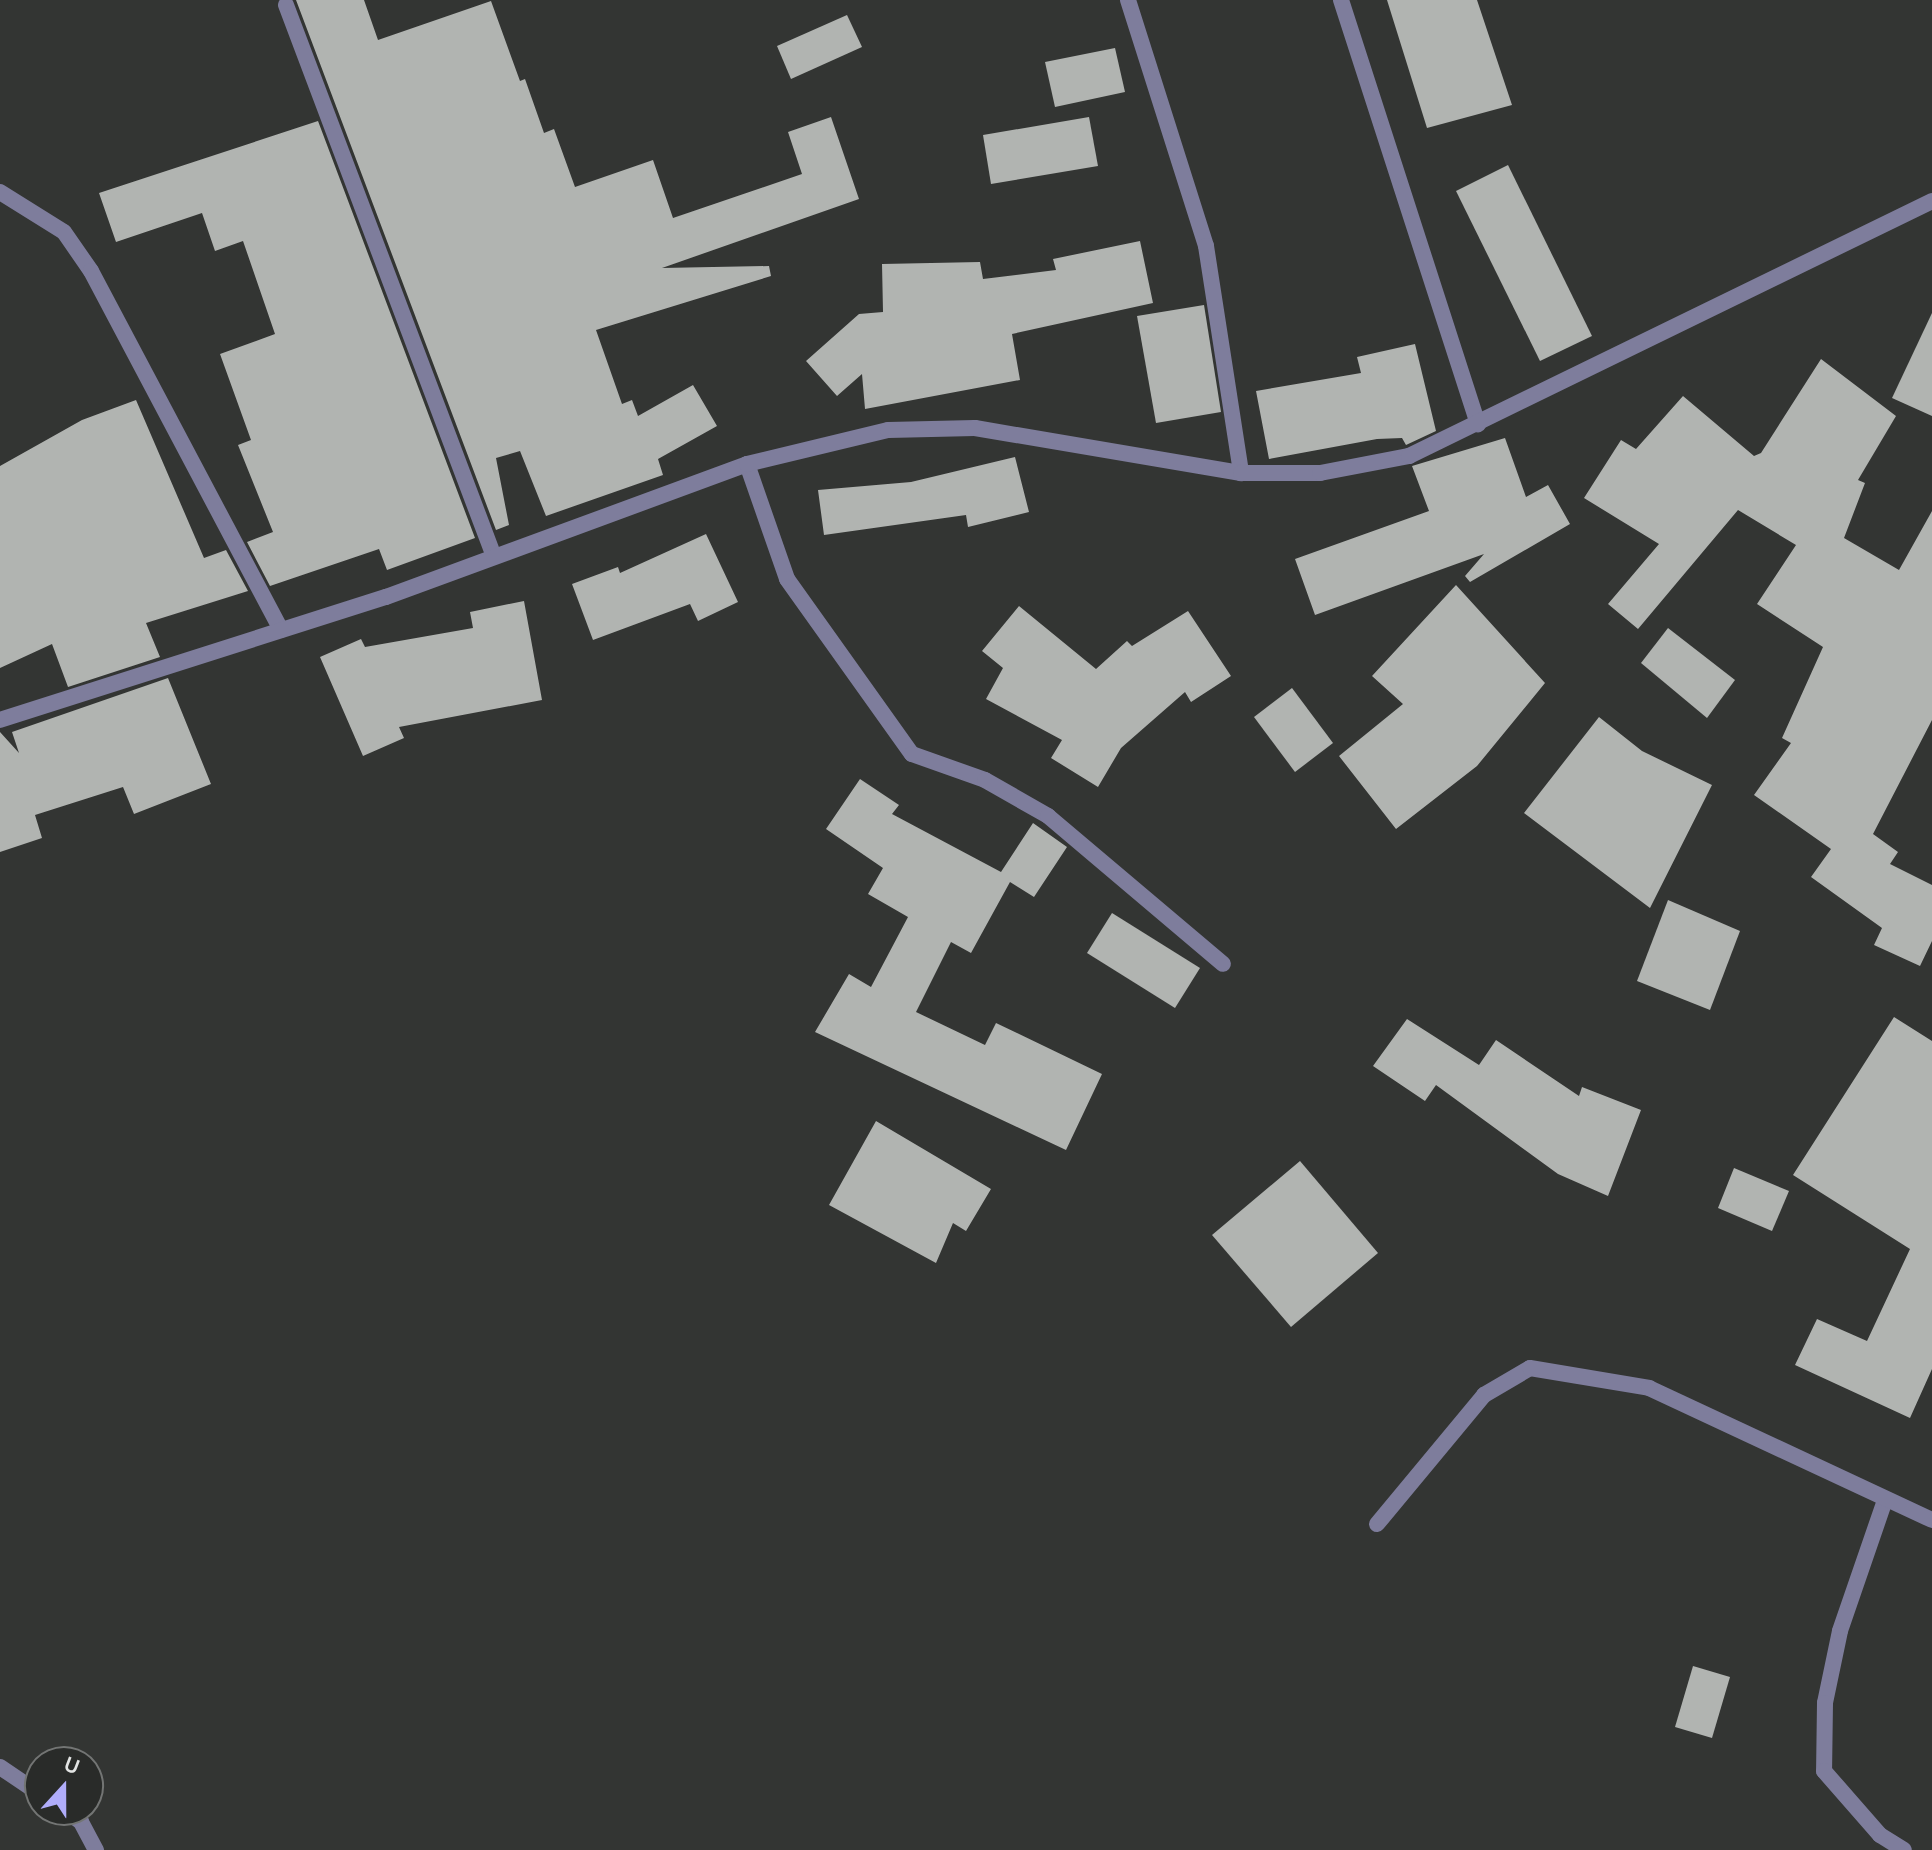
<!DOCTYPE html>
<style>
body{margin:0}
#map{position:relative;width:1932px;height:1850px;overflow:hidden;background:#333533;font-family:Karla,sans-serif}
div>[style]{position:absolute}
.building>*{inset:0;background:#b1b4b1}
.lane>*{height:16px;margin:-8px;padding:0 8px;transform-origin:8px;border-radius:8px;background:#7e7d9c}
.street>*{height:16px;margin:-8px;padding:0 8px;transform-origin:8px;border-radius:8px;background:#7e7d9c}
span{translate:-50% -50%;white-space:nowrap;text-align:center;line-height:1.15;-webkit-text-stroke:8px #292b29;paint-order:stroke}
.north{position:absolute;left:24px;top:1746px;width:80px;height:80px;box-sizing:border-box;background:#292b29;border:2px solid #737574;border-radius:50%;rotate:21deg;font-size:22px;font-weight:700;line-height:32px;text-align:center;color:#e3e5e4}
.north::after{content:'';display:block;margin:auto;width:28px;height:36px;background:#b0adfa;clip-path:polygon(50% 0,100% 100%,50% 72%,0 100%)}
</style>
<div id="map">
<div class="building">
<div style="clip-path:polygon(296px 0,364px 0,378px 40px,491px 1px,520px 81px,525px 79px,544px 133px,554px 129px,575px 187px,653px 160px,673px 218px,802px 174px,788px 132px,831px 117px,859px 199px,662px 268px,769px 266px,771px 276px,596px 330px,622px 404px,632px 400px,638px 416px,693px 385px,717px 426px,658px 459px,663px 475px,546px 516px,520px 451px,496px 458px,509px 525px,496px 530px)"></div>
<div style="clip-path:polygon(1387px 0,1477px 0,1512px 105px,1427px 128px)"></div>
<div style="clip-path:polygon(847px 15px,862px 47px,791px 79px,777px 46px)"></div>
<div style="clip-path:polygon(1115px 48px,1125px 92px,1055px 107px,1045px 62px)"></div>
<div style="clip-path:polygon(1089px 117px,1098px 166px,991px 184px,983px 135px)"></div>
<div style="clip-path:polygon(318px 121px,475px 538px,387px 570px,379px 549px,270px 586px,247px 542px,273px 532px,238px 445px,251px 440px,220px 354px,275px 334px,243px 241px,215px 251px,202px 213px,116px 242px,99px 193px)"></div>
<div style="clip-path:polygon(1508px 165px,1592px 336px,1540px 361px,1456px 191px)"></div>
<div style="clip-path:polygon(1140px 241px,1153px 303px,1012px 334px,1020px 380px,865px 409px,862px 374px,837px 396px,806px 361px,859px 314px,883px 312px,882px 264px,980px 262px,983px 279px,1056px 270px,1053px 259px)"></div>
<div style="clip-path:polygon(1204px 305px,1221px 412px,1156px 423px,1137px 316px)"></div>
<div style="clip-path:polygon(1932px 313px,1932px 416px,1892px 398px)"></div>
<div style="clip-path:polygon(1415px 344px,1436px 431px,1406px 445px,1402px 438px,1377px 439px,1269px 459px,1256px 391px,1361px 373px,1357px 357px)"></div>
<div style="clip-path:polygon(1821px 359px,1896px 416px,1858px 480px,1865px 483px,1844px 538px,1899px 570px,1932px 511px,1932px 720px,1873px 834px,1898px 852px,1890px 864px,1932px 885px,1932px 941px,1920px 966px,1874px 945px,1882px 928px,1811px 877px,1831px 849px,1754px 795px,1791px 743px,1782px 738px,1823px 647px,1757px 604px,1796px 545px,1738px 510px,1638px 629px,1608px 604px,1659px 544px,1584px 498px,1621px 440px,1636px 449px,1683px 396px,1754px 456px,1761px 453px)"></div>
<div style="clip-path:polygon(136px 400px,204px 558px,226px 550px,248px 591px,146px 623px,160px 657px,68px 687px,52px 644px,0 668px,0 466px,82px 420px)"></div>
<div style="clip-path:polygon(1505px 438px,1526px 497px,1548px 485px,1570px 524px,1470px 582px,1465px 576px,1484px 554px,1315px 615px,1295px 559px,1429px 511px,1412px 466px)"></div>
<div style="clip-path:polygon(1015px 457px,1029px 512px,968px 527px,966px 515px,824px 535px,818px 490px,911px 482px)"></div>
<div style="clip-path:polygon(706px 534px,738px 602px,698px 621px,690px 604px,593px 640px,572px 584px,618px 567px,620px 573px)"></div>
<div style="clip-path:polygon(1456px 585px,1545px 683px,1477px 766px,1396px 829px,1339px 756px,1403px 704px,1372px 676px)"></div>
<div style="clip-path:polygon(524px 601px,542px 700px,399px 727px,404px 738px,363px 756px,320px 657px,361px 639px,365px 647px,473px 628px,470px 612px)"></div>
<div style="clip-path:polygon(1019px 606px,1096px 669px,1127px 641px,1132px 646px,1188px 611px,1231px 676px,1191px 702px,1185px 692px,1121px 748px,1098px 787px,1051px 758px,1062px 740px,986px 699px,1003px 668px,982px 651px)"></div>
<div style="clip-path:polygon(1668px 628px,1735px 680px,1707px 718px,1641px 663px)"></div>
<div style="clip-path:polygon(168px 678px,211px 784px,134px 814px,123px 787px,35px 815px,42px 838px,0 852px,0 732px,19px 753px,12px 732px)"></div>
<div style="clip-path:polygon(1292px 688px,1333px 743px,1295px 772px,1254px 717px)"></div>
<div style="clip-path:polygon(1599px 717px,1642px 751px,1712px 785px,1650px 908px,1524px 813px)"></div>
<div style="clip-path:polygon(860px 779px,899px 805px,892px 814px,1001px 872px,1033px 823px,1067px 847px,1034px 897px,1010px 882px,971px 953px,951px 942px,916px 1012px,985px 1045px,996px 1023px,1102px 1074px,1066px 1150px,815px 1032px,849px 974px,871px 987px,908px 917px,868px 894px,883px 868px,826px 829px)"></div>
<div style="clip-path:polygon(1668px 900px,1740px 931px,1710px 1010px,1637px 981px)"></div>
<div style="clip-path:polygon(1112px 913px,1200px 968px,1175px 1008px,1087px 953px)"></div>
<div style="clip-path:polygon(1894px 1017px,1932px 1041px,1932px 1369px,1910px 1418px,1795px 1365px,1817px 1319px,1867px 1341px,1910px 1249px,1793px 1175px)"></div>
<div style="clip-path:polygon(1407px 1019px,1479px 1065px,1496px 1040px,1579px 1096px,1582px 1087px,1641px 1110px,1608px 1196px,1558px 1174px,1436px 1085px,1425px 1101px,1373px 1066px)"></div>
<div style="clip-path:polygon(876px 1121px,991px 1189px,966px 1231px,953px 1223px,936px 1263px,829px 1205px)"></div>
<div style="clip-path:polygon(1300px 1161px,1378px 1253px,1291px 1327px,1212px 1235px)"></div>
<div style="clip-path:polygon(1734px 1168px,1789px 1191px,1772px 1231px,1718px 1208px)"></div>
<div style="clip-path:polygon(1693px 1666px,1730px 1677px,1712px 1738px,1675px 1727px)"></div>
</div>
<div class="lane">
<div style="left:1884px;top:1503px;width:135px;rotate:109deg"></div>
<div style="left:1840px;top:1631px;width:74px;rotate:101.8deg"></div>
<div style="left:1825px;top:1703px;width:68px;rotate:90.8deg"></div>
<div style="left:1824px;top:1771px;width:85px;rotate:48.8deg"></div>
<div style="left:1880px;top:1835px;width:28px;rotate:32deg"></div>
<div style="left:1377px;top:1524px;width:168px;rotate:-50.3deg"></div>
<div style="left:1484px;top:1395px;width:53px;rotate:-30.4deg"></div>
<div style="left:1530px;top:1368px;width:121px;rotate:9.5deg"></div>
<div style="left:1649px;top:1388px;width:312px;rotate:25deg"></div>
<div style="left:0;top:1767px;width:48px;rotate:34deg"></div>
<div style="left:64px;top:1810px;width:21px;rotate:35deg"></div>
<div style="left:81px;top:1822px;width:32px;rotate:62deg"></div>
</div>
<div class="street">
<div style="left:1128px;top:0;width:258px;rotate:72.4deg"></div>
<div style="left:1206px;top:246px;width:230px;rotate:81.2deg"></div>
<div style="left:1341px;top:0;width:446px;rotate:72.1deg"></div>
<div style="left:286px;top:5px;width:587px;rotate:69.34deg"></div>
<div style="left:0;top:192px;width:75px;rotate:32deg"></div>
<div style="left:64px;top:232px;width:47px;rotate:55.3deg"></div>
<div style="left:91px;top:271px;width:406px;rotate:62.1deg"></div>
<div style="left:747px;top:464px;width:122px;rotate:70.8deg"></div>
<div style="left:787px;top:579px;width:215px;rotate:54.5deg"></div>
<div style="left:912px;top:754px;width:77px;rotate:19.6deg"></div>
<div style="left:985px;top:780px;width:73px;rotate:29.7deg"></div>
<div style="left:1048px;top:816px;width:229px;rotate:40.2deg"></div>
<div style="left:0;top:720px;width:405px;rotate:-17.7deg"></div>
<div style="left:386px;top:597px;width:385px;rotate:-20.2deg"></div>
<div style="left:747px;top:464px;width:145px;rotate:-13.6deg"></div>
<div style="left:888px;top:430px;width:87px;rotate:-1.3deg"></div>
<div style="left:975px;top:428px;width:270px;rotate:9.6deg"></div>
<div style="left:1241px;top:473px;width:79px"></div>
<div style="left:1320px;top:473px;width:91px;rotate:-10.8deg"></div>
<div style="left:1409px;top:456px;width:582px;rotate:-25.99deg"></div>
</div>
<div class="north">U</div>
</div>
